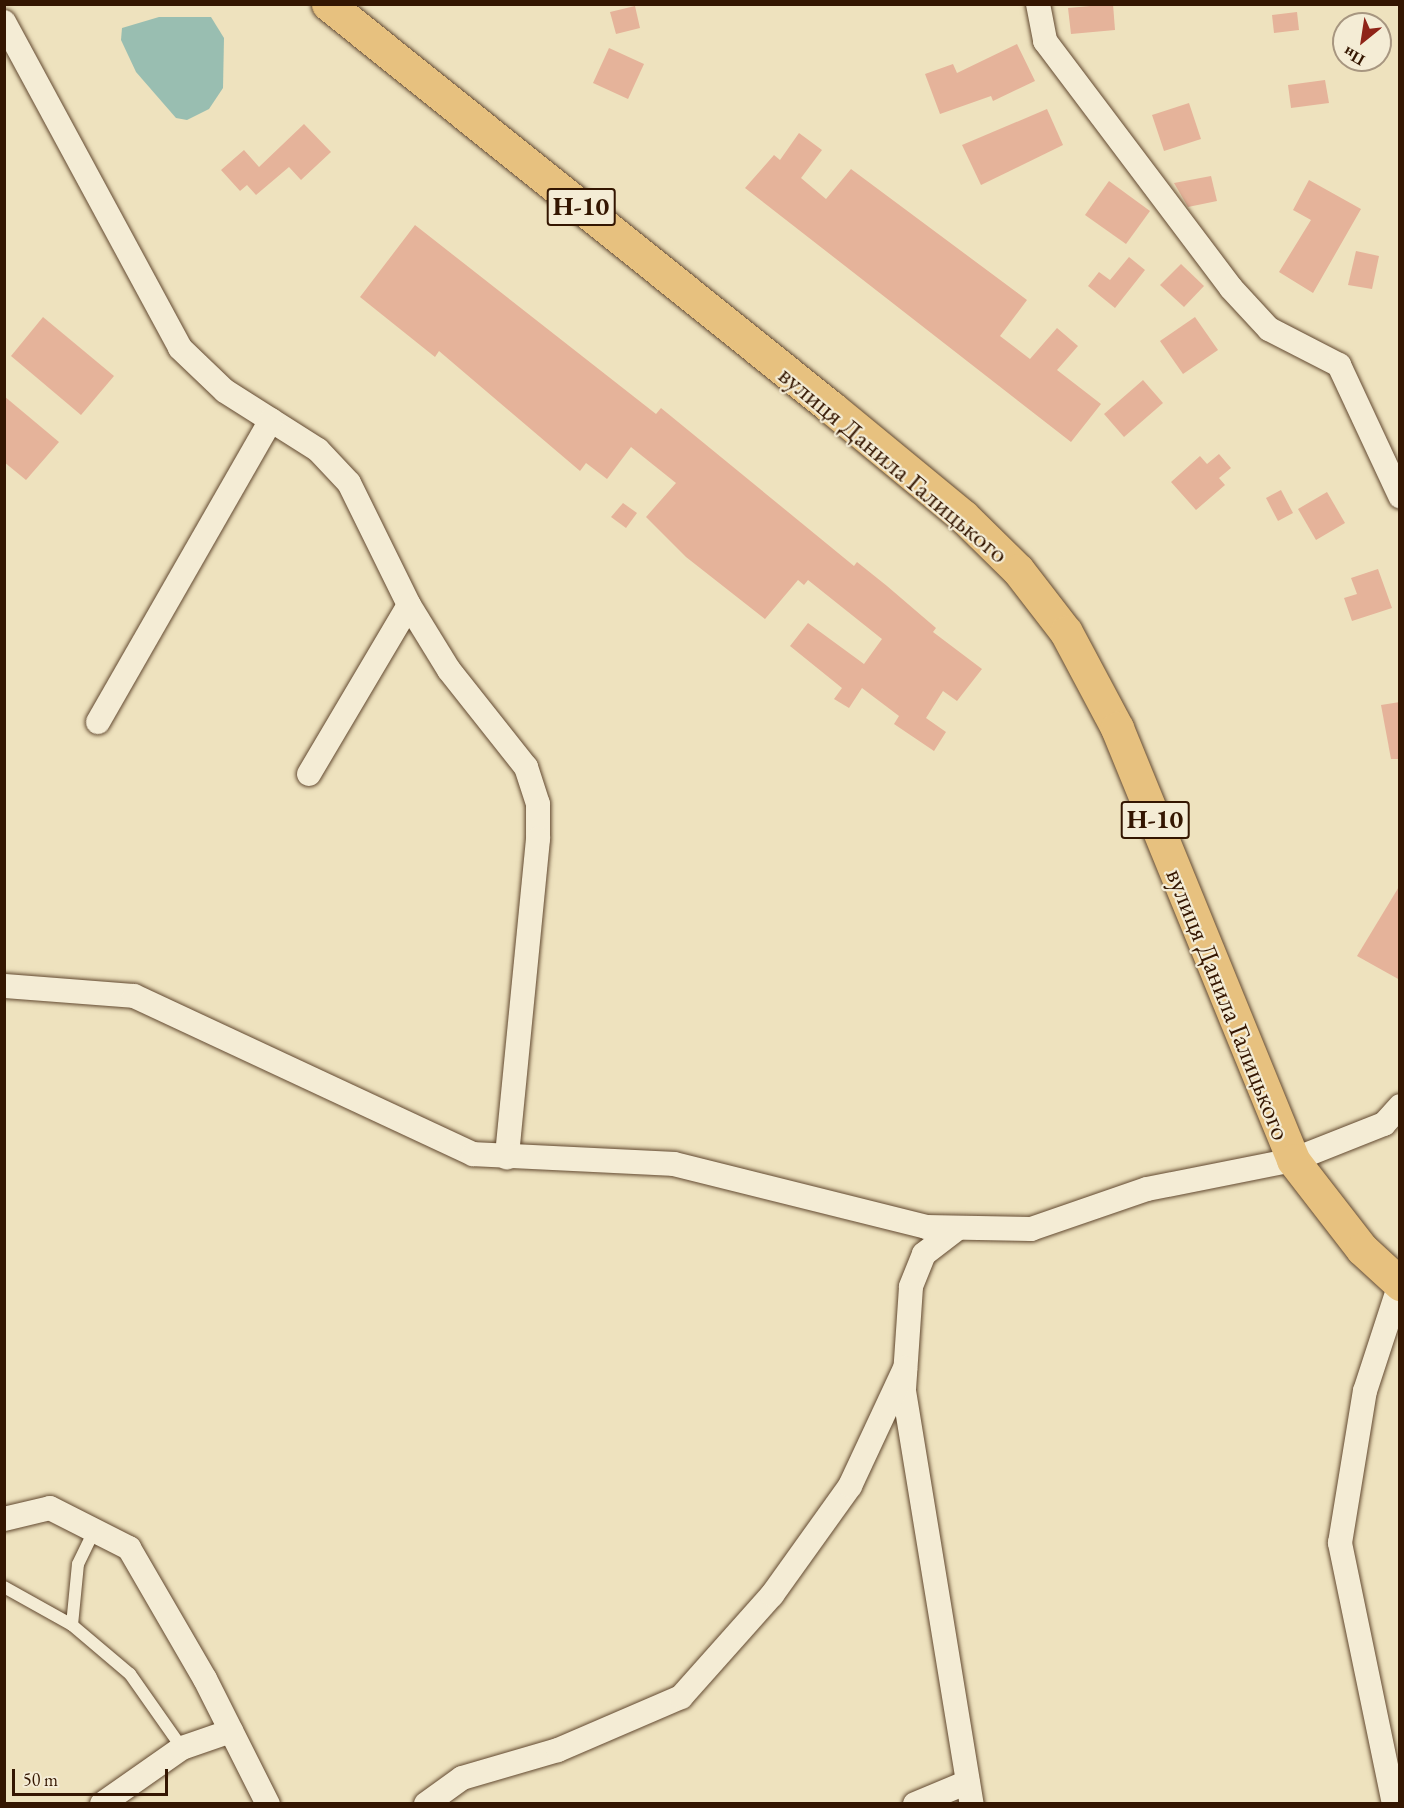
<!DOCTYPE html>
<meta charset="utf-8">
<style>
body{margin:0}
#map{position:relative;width:1404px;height:1808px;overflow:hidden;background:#eee2be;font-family:"EB Garamond",serif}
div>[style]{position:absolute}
.water>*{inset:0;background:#99beb1}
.building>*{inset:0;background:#e5b39a}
.roads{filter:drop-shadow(0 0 2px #624930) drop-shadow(0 0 2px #624930)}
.service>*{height:12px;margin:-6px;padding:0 6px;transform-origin:6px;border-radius:6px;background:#f4ecd5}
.minor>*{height:24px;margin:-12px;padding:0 12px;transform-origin:12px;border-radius:12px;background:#f4ecd5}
.primary>*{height:33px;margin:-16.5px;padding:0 16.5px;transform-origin:16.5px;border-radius:16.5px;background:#e7c17f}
span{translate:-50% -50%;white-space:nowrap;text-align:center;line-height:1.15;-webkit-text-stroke:4.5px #f4ecd5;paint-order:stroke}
.shield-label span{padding:2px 4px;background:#f4ecd5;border:2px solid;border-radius:4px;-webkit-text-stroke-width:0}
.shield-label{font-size:26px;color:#341601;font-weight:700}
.street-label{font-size:27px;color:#341601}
.frame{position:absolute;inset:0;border:6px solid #341601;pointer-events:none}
.north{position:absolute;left:1332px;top:12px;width:60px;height:60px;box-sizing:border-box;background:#f4ecd5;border:2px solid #a79680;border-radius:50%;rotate:210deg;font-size:16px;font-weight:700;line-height:24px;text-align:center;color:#341601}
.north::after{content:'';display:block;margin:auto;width:21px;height:27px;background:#8f2418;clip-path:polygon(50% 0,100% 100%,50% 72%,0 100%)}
.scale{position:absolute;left:12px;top:1769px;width:156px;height:27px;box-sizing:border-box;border:3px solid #341601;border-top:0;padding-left:8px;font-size:18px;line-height:21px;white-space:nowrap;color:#341601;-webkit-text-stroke:4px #f4ecd5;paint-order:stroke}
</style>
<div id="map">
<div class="water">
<div style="clip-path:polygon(159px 17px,211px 17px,224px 38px,223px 88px,209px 109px,187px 120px,176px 118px,136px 72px,121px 40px,122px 28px)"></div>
</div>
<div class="building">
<div style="clip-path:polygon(1113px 4px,1115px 30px,1071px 34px,1068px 8px)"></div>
<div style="clip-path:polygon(635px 6px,640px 28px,616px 34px,610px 12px)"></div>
<div style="clip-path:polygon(1297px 12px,1299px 30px,1274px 33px,1272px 15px)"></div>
<div style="clip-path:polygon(1017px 44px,1035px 81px,993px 101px,991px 96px,940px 114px,925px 74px,953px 64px,957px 73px)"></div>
<div style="clip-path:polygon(609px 48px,644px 64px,628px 99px,593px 83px)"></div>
<div style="clip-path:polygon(1325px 80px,1329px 103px,1291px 108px,1288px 85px)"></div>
<div style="clip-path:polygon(1189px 103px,1201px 139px,1164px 151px,1152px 115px)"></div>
<div style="clip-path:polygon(1047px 109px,1063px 145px,981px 185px,962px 145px)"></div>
<div style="clip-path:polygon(304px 124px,331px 152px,301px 180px,289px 167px,256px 195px,247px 185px,240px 191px,221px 170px,244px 150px,259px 167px)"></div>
<div style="clip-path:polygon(799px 133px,822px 150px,801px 178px,826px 199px,851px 169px,1027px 300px,1000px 336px,1030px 359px,1057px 328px,1078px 346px,1057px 370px,1101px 404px,1071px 442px,745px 188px,774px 155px,780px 160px)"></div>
<div style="clip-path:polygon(1211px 176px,1217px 201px,1188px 207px,1174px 183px)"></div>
<div style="clip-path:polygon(1309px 180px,1361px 209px,1313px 293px,1279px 272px,1311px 220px,1293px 210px)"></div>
<div style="clip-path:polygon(1109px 181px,1150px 211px,1126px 244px,1085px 215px)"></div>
<div style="clip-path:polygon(415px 225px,656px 414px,661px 408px,854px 566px,857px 562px,887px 586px,936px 628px,933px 632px,982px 669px,957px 701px,943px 691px,926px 718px,946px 732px,934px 751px,894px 724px,899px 716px,862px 688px,849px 708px,834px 699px,842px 688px,790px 646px,808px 623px,864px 664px,882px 639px,808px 580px,804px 585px,798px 580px,765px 619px,686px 557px,646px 517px,676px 483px,631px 447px,607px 479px,586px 463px,580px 471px,439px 351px,435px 357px,360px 297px)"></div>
<div style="clip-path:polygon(1356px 251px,1379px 256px,1372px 289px,1348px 285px)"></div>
<div style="clip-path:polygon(1129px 257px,1145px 270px,1115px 308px,1088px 286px,1099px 272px,1110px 280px)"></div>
<div style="clip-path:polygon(1181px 264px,1204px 286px,1184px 307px,1160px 285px)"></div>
<div style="clip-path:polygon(43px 317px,114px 376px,81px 415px,11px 356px)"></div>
<div style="clip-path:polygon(1195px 317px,1218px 350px,1183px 374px,1160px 341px)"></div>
<div style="clip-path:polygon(1143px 380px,1163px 403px,1124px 437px,1104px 414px)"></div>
<div style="clip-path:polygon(4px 396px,59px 442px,26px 480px,4px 462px)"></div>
<div style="clip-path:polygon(1219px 454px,1231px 468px,1219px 478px,1225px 485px,1196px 510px,1171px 482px,1200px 456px,1207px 464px)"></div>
<div style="clip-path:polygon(1281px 490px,1293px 513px,1278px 521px,1266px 498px)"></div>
<div style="clip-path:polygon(1327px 492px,1345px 523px,1316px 540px,1298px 509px)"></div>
<div style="clip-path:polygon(623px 503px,637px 513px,626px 528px,611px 517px)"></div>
<div style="clip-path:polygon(1378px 569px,1392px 608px,1352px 621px,1344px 598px,1357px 594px,1351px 578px)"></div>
<div style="clip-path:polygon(1400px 702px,1400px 759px,1391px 759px,1381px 705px)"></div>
<div style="clip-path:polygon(1400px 885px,1400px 980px,1357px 956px)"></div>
</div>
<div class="roads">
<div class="service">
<div style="left:4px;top:1587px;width:78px;rotate:29.2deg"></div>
<div style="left:72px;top:1625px;width:76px;rotate:40.2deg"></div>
<div style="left:130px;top:1674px;width:90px;rotate:54.9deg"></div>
<div style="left:72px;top:1625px;width:61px;rotate:-84.4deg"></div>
<div style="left:78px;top:1564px;width:37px;rotate:-64deg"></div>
</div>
<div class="minor">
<div style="left:1038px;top:4px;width:38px;rotate:79deg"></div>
<div style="left:1045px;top:41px;width:309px;rotate:53deg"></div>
<div style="left:1231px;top:288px;width:56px;rotate:47.2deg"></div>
<div style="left:1269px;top:329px;width:79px;rotate:27.2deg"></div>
<div style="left:1339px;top:365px;width:145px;rotate:65deg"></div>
<div style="left:4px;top:22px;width:370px;rotate:61.6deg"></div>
<div style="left:180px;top:348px;width:62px;rotate:43.7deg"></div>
<div style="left:225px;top:391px;width:110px;rotate:32.4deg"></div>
<div style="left:318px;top:450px;width:45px;rotate:46.8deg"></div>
<div style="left:349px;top:483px;width:136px;rotate:63.8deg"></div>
<div style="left:409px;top:605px;width:76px;rotate:58.4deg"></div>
<div style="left:449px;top:670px;width:124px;rotate:51.6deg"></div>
<div style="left:526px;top:767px;width:39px;rotate:72deg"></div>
<div style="left:538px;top:804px;width:35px;rotate:90deg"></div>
<div style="left:538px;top:839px;width:320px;rotate:95.6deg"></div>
<div style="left:98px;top:722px;width:348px;rotate:-60.2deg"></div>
<div style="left:309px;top:774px;width:196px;rotate:-59.4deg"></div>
<div style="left:4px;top:986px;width:130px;rotate:4.4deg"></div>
<div style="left:134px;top:996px;width:374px;rotate:25deg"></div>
<div style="left:473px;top:1154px;width:201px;rotate:2.8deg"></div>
<div style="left:674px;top:1164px;width:260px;rotate:14deg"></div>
<div style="left:926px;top:1227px;width:105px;rotate:1.1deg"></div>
<div style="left:1031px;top:1229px;width:123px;rotate:-19deg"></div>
<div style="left:1147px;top:1189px;width:149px;rotate:-11.2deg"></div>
<div style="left:1293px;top:1160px;width:98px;rotate:-21.6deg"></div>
<div style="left:1384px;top:1124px;width:24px;rotate:-48deg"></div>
<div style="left:958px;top:1228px;width:43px;rotate:142.6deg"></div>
<div style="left:924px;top:1254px;width:35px;rotate:112deg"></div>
<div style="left:911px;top:1287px;width:104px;rotate:93.9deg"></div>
<div style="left:904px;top:1391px;width:419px;rotate:80.7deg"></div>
<div style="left:4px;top:1519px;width:47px;rotate:-13.4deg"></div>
<div style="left:50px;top:1508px;width:89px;rotate:26.9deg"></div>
<div style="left:129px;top:1548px;width:151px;rotate:59.9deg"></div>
<div style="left:205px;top:1679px;width:140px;rotate:63.3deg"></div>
<div style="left:102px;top:1804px;width:98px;rotate:-35deg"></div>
<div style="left:182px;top:1748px;width:52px;rotate:-19.1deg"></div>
<div style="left:426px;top:1804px;width:44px;rotate:-35.8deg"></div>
<div style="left:462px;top:1778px;width:100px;rotate:-16.3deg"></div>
<div style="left:558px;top:1750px;width:134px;rotate:-23.3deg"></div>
<div style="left:681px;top:1697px;width:137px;rotate:-48.3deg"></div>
<div style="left:772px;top:1595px;width:134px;rotate:-54.4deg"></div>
<div style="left:850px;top:1486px;width:130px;rotate:-65deg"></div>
<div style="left:915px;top:1804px;width:57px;rotate:-22.5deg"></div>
<div style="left:1394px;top:1804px;width:267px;rotate:-101.7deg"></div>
<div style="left:1340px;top:1543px;width:154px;rotate:-80.7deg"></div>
<div style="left:1365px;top:1391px;width:113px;rotate:-71.9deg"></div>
</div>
<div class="primary">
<div style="left:328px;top:4px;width:647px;rotate:38.73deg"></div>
<div style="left:833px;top:409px;width:168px;rotate:39.5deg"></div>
<div style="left:963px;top:516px;width:77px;rotate:44.5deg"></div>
<div style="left:1018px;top:570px;width:78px;rotate:52.3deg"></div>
<div style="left:1066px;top:632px;width:109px;rotate:62deg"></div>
<div style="left:1117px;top:728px;width:466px;rotate:67.8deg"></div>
<div style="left:1293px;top:1160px;width:113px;rotate:52.2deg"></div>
<div style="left:1362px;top:1249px;width:52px;rotate:42.6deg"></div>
</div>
</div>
<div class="shield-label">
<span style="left:581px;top:207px">Н-10</span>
<span style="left:1155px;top:820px">Н-10</span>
</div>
<div class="street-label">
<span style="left:894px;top:464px;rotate:40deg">вулиця Данила Галицького</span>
<span style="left:1229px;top:1004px;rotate:68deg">вулиця Данила Галицького</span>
</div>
<div class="frame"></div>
<div class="north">Пн</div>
<div class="scale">50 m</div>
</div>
